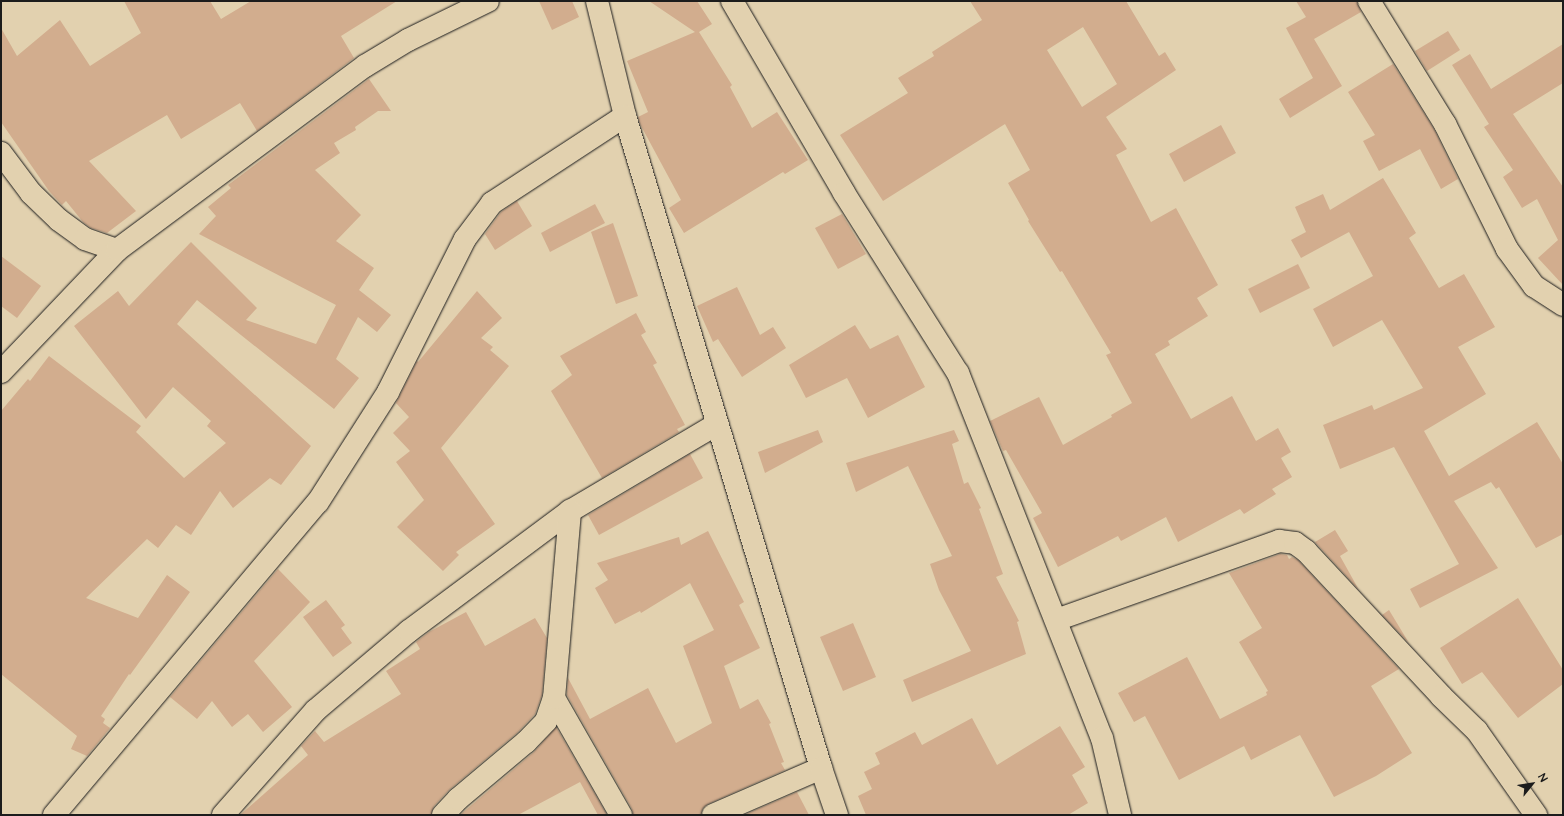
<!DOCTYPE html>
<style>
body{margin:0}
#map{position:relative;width:1564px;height:816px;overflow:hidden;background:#e2d1af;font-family:"Architects Daughter",sans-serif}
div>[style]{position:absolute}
.building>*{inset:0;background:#d2ad8e}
.roads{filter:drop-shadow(0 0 1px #1c1c1c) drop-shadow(0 0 1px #1c1c1c)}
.minor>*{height:22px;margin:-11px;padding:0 11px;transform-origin:11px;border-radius:11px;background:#e2d1af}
.tertiary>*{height:22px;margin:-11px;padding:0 11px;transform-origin:11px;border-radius:11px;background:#e2d1af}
span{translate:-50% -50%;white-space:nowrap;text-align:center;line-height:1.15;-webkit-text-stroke:3px #e2d1af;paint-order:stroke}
.frame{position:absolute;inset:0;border:2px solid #1c1c1c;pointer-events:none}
.north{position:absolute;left:1512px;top:764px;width:40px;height:40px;-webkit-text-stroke:3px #e2d1af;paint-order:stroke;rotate:60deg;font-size:11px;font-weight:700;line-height:16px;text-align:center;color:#1c1c1c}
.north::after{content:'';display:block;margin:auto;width:14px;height:18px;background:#1c1c1c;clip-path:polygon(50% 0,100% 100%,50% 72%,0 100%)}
</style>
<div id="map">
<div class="building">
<div style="clip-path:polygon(124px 1px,210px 1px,221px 19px,251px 1px,397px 1px,341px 36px,354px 58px,257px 131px,240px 103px,181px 139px,167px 115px,89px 161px,136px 211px,107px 233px,91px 228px,83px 222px,66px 201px,62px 205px,49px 191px,1px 122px,1px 28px,17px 56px,60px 20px,90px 66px,141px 33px)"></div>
<div style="clip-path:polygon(539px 1px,572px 1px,579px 17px,552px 30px)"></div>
<div style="clip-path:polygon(649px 1px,697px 1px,712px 24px,699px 32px,732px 85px,730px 87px,752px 128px,777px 112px,808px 160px,785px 174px,783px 172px,684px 233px,669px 208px,681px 200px,640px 124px,638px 117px,648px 112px,627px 61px,695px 32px)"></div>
<div style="clip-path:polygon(evenodd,970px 1px,1126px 1px,1159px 56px,1165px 52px,1176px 70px,1106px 117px,1127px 149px,1116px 155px,1151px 222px,1176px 208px,1218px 285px,1197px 298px,1208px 316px,1168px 341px,1170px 345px,1155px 354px,1191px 419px,1232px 396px,1256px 441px,1278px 428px,1291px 452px,1281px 458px,1292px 477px,1272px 489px,1276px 494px,1244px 514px,1240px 509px,1178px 542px,1166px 517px,1121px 541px,1118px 536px,1058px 567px,1033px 518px,1042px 513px,1006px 450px,1003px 451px,990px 421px,1039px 397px,1063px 445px,1112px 417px,1111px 415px,1132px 403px,1106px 355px,1111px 353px,1062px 271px,1060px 272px,1028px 221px,1029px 220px,1008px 183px,1030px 170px,1005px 124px,883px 201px,840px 135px,908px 93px,898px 78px,934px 56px,932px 52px,982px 20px,970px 1px,1083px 27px,1117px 84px,1082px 107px,1047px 50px,1083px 27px)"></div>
<div style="clip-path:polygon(1296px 1px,1357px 1px,1361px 12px,1314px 39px,1342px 86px,1290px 118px,1279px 99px,1313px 78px,1286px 28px,1306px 17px)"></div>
<div style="clip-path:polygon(1448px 31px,1460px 50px,1427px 71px,1415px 51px)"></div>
<div style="clip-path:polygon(1563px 44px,1563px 83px,1513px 114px,1563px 187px,1563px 285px,1538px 258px,1558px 240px,1537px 199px,1522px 208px,1503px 177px,1513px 170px,1484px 127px,1489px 124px,1452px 65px,1470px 54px,1491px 89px)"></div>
<div style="clip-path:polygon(1393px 64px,1434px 129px,1458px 179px,1441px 189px,1420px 149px,1379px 171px,1363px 141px,1375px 135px,1348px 92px)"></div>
<div style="clip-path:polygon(369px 79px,391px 111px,378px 111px,355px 127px,356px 130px,334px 143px,340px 153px,315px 170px,361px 215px,336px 241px,374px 268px,359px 290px,391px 315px,377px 332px,358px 317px,336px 359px,359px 378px,334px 409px,197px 300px,177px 324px,311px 446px,281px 485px,270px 478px,233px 508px,220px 491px,191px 535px,176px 525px,158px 548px,147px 539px,86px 598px,138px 618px,167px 575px,190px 592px,130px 675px,129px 674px,101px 716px,105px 719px,103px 723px,110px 728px,87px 756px,71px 749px,77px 736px,1px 674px,1px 411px,28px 379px,30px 381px,49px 356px,141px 426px,136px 432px,184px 478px,226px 443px,207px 426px,211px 421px,173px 387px,146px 419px,74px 326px,118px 291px,129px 306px,191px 242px,257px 308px,246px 320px,316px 344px,336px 305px,199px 234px,216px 216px,208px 207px,231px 188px,228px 185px)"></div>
<div style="clip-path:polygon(1221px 125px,1236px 153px,1184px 182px,1169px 154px)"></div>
<div style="clip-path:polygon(1383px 178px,1416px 233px,1409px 238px,1439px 288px,1464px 274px,1495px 327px,1458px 347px,1486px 394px,1424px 431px,1449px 476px,1537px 422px,1563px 464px,1563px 534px,1536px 548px,1499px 487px,1496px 489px,1491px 482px,1454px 501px,1498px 568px,1420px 608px,1410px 589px,1459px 564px,1394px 447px,1340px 469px,1323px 425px,1372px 405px,1374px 410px,1423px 388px,1382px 320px,1333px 347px,1313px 309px,1373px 276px,1349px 232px,1301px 258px,1291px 240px,1306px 232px,1295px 207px,1323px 194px,1330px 210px)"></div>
<div style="clip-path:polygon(517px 201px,532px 226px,495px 250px,485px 234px,501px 212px)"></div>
<div style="clip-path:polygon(595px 204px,605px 223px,550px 252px,541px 233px)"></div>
<div style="clip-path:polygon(842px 214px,866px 254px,838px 269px,815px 228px)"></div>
<div style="clip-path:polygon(613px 223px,638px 296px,616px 304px,591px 232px)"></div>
<div style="clip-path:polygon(1px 256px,41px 286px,17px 318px,1px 306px)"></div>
<div style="clip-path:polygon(1298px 264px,1310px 288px,1260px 313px,1248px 289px)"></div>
<div style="clip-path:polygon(737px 287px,760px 335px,773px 327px,786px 348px,742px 377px,718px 339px,713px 342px,697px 306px)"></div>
<div style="clip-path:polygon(477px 291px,502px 318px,481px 338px,493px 347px,490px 350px,509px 366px,441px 448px,495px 524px,456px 552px,459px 555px,443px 571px,397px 527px,424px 500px,396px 462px,410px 451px,393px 433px,409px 417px,396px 403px,417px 361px,418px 362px)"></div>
<div style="clip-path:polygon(636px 313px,646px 332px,641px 335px,657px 363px,653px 365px,685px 425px,677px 429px,679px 432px,602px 478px,551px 391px,572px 375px,560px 356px)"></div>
<div style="clip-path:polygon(855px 325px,870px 349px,898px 335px,925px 387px,868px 418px,847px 378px,806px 398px,789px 365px)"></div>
<div style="clip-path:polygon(818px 430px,823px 442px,765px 473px,758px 452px)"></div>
<div style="clip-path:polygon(954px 430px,959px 441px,952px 444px,964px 484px,968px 482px,981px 508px,979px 509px,1003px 574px,996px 577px,1019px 621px,1017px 622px,1026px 654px,912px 702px,903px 680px,971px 651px,939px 590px,930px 564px,952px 556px,908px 466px,856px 492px,846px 463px)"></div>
<div style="clip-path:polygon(690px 454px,703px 478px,599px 535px,588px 515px)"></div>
<div style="clip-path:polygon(1335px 530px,1348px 551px,1340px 556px,1359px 590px,1315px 542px)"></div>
<div style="clip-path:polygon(708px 531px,744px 602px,739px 605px,760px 648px,724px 666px,740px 709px,758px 699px,771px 723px,769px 724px,784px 762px,781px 763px,785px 770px,708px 804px,703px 808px,701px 815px,633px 815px,632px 809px,567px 695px,568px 678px,590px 719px,648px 688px,676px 743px,712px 723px,683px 646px,714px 630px,690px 583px,641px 613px,640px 611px,615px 624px,595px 588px,608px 580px,597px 563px,679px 537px,681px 545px)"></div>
<div style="clip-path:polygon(1280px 554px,1287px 555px,1289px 559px,1292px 557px,1298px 560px,1399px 669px,1371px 686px,1412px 753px,1376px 776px,1334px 797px,1300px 735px,1251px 760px,1244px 746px,1179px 780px,1145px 716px,1134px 722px,1118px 693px,1187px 657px,1220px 719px,1267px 695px,1266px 692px,1268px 691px,1239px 642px,1262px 628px,1229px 573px)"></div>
<div style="clip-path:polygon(278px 569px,310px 602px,254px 661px,292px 707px,263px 732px,248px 714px,232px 727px,212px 701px,197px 719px,170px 697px)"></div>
<div style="clip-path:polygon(1518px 598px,1563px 670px,1563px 684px,1518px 718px,1482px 672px,1462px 684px,1440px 648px)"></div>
<div style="clip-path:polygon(326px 600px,345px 625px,341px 628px,352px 643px,333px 657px,303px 617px)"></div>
<div style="clip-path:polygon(1389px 610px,1409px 643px,1382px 615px)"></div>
<div style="clip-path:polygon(466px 612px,485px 646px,535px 618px,547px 638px,542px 695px,535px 714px,517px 733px,449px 790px,434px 806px,431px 815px,240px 815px,308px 755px,301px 746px,315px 731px,324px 742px,401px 694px,386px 671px,420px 649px,416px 642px,429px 632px)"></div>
<div style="clip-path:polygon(853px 623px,876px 677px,843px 691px,820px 637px)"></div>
<div style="clip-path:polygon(972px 718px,997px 765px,1060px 726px,1085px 767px,1072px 775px,1088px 803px,1068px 815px,866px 815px,858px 796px,872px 789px,864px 772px,880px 764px,875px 753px,915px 732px,922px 745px)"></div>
<div style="clip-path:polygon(556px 727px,607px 815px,598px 815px,580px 782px,518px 815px,460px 815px,534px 752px)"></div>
<div style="clip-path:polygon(797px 792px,809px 815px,744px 815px)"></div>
</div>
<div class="roads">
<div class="minor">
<div style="left:732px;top:1px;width:222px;rotate:59.7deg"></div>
<div style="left:844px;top:193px;width:213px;rotate:57.7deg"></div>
<div style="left:958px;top:373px;width:392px;rotate:68.5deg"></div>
<div style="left:1102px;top:738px;width:79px;rotate:76.8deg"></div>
<div style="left:1369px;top:1px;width:145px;rotate:58.3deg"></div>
<div style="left:1445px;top:124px;width:140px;rotate:63.6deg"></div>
<div style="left:1507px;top:249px;width:46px;rotate:53.9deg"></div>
<div style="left:1534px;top:286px;width:35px;rotate:33deg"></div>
<div style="left:1px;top:153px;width:50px;rotate:53.1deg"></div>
<div style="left:31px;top:193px;width:39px;rotate:44deg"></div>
<div style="left:59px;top:220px;width:32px;rotate:36deg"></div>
<div style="left:85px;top:239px;width:34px;rotate:19deg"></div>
<div style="left:1px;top:372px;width:168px;rotate:-46.4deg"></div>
<div style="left:117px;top:250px;width:309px;rotate:-36.6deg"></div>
<div style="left:365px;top:66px;width:50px;rotate:-31.2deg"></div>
<div style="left:408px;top:40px;width:89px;rotate:-26deg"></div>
<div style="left:1056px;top:620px;width:237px;rotate:-19.5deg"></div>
<div style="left:1279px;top:541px;width:16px;rotate:7deg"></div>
<div style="left:1295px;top:543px;width:14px;rotate:36deg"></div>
<div style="left:1306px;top:551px;width:198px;rotate:47deg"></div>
<div style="left:1441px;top:696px;width:50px;rotate:44.2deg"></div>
<div style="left:1477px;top:731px;width:103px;rotate:54.9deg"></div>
<div style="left:554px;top:698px;width:135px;rotate:60.2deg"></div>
<div style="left:54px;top:815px;width:409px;rotate:-49.9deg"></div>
<div style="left:318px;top:502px;width:130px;rotate:-57.5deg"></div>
<div style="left:388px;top:392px;width:171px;rotate:-63.3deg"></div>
<div style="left:465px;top:239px;width:45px;rotate:-53.1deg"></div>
<div style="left:492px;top:203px;width:159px;rotate:-33.2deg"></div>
<div style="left:223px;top:815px;width:140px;rotate:-48.5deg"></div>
<div style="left:316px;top:710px;width:122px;rotate:-40.3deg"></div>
<div style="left:409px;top:631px;width:201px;rotate:-36.7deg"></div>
<div style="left:570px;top:511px;width:171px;rotate:-30.6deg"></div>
<div style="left:443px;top:815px;width:22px;rotate:-47deg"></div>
<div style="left:458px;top:799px;width:89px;rotate:-40deg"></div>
<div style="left:526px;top:742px;width:29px;rotate:-46deg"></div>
<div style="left:546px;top:721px;width:24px;rotate:-71deg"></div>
<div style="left:554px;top:698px;width:188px;rotate:-85.1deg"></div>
<div style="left:713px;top:815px;width:118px;rotate:-23.5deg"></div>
</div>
<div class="tertiary">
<div style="left:597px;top:1px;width:118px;rotate:76.3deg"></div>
<div style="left:625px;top:116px;width:681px;rotate:73.27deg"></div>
<div style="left:821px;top:768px;width:50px;rotate:71.2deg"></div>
</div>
</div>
<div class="frame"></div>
<div class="north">N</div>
</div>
